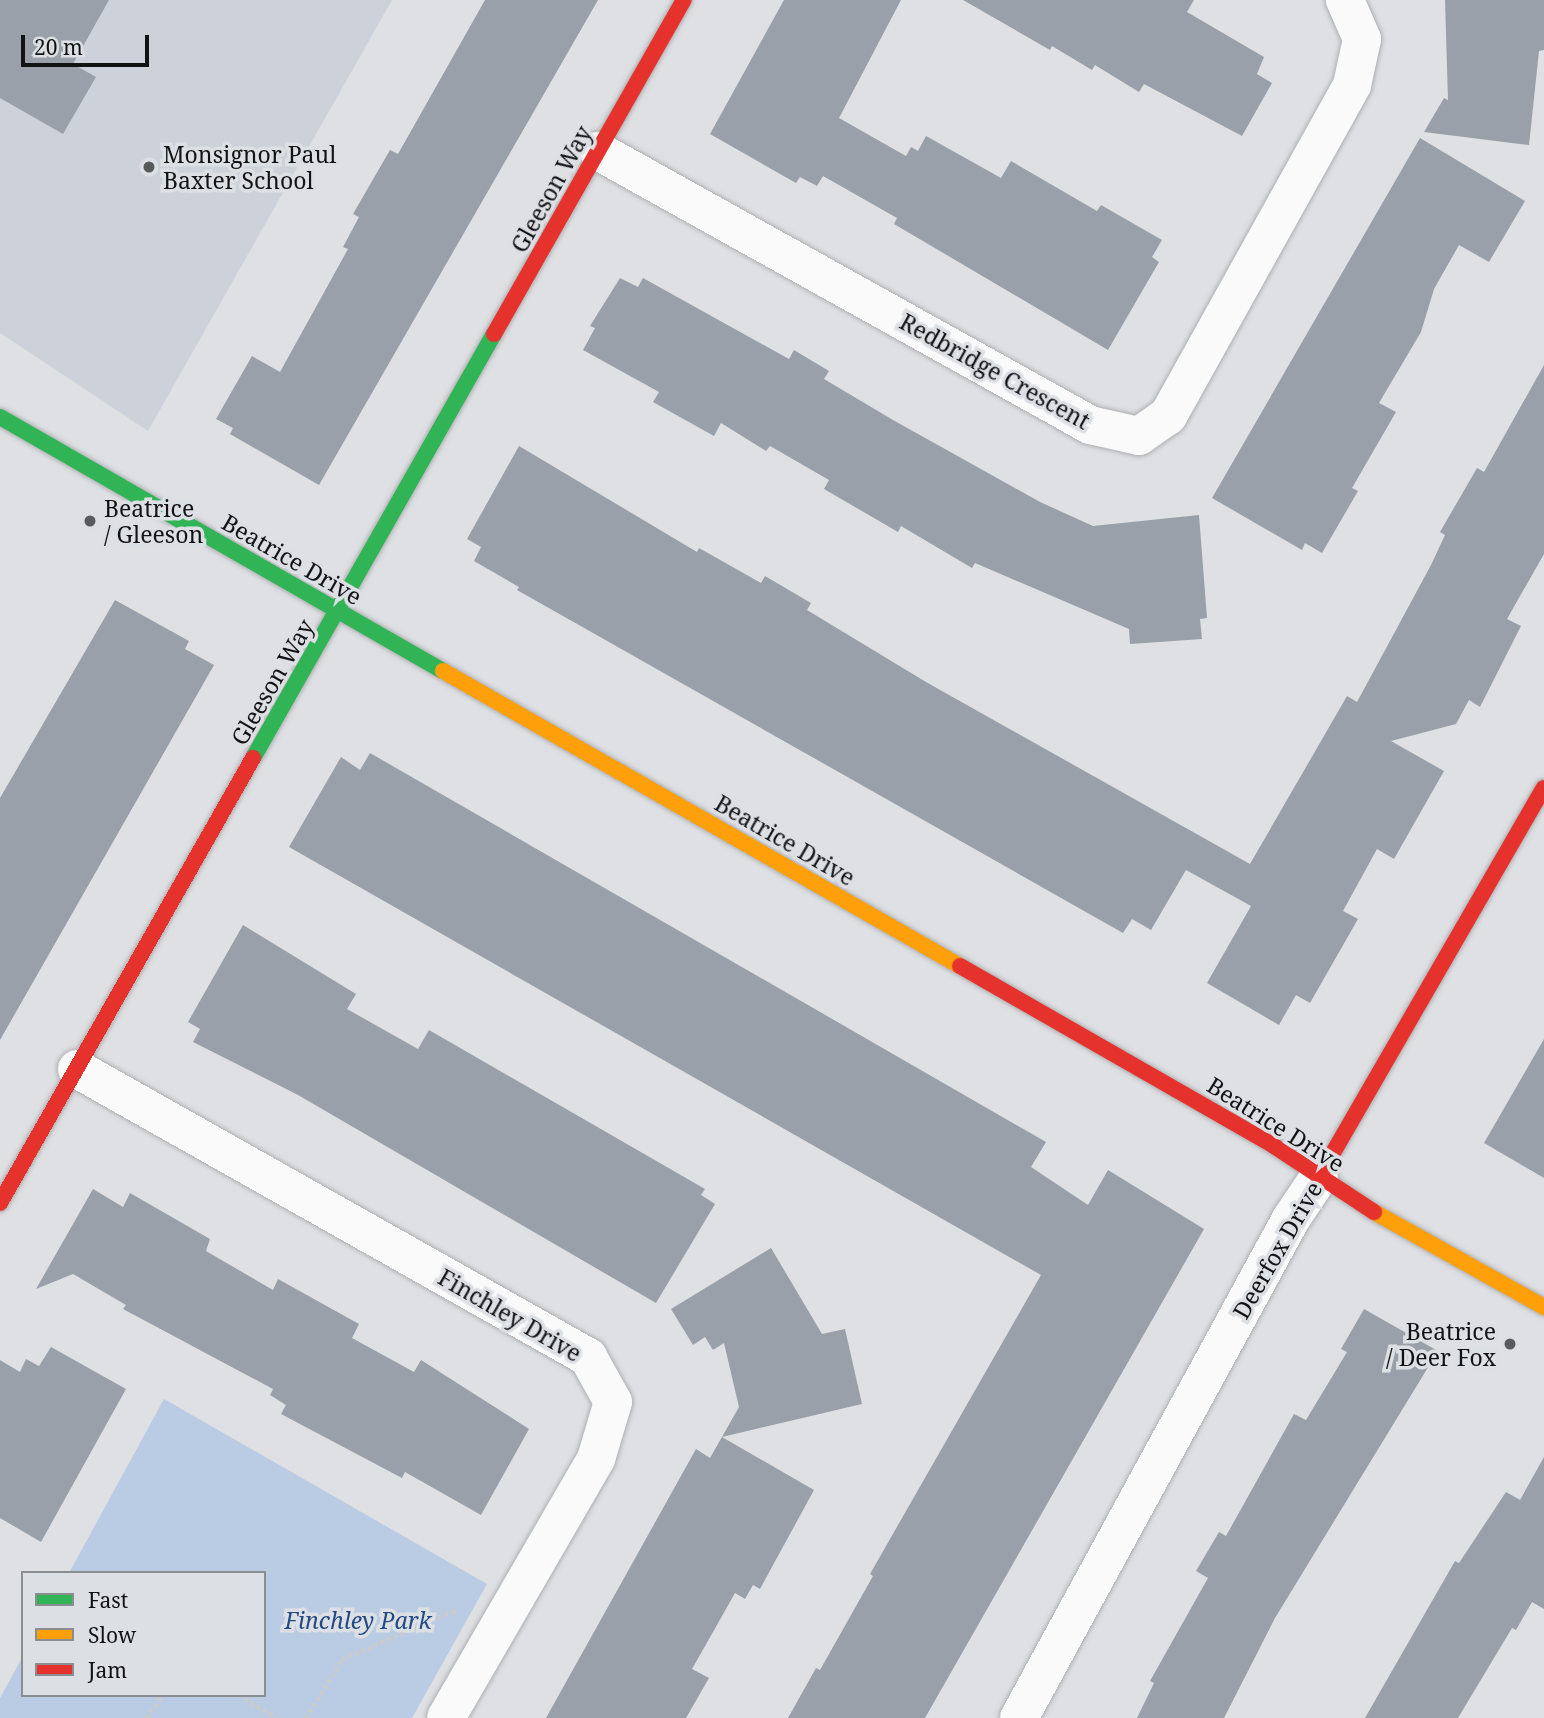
<!DOCTYPE html>
<style>
body{margin:0}
#map{position:relative;width:1544px;height:1718px;overflow:hidden;background:#dee0e3;font-family:"Noto Serif",serif}
div>[style]{position:absolute}
.built>*{inset:0;background:#cdd2da}
.green>*{inset:0;background:#bacbe4}
.building>*{inset:0;background:#99a0a9}
.path>*{height:4.5px;margin-top:-2.25px;transform-origin:0;background:repeating-linear-gradient(90deg,#cacbcb 0 3.5px,transparent 0 7px)}
.roads{filter:drop-shadow(0 0 2px #aeafb2) drop-shadow(0 0 2px #aeafb2)}
.street>*{height:38px;margin:-19px;padding:0 19px;transform-origin:19px;border-radius:19px;background:#fafafb}
.fast>*{height:16px;margin:-8px;padding:0 8px;transform-origin:8px;border-radius:8px;background:#30b455}
.slow>*{height:16px;margin:-8px;padding:0 8px;transform-origin:8px;border-radius:8px;background:#ff9f0a}
.jam>*{height:16px;margin:-8px;padding:0 8px;transform-origin:8px;border-radius:8px;background:#e5322d}
.dots>*{width:19px;height:19px;translate:-50% -50%;box-sizing:border-box;border:4px solid #dce0e5;border-radius:50%}
span{translate:-50% -50%;white-space:nowrap;text-align:center;line-height:1.15;-webkit-text-stroke:7px #dce0e5;paint-order:stroke}
.poi-label{font-size:23px;color:#111214}
.left{translate:0 -50%;text-align:left}
.right{translate:-100% -50%;text-align:right}
.street-label{font-size:23px;color:#111214}
.park-label{font-size:23px;color:#234a84;font-style:italic}
.legend{position:absolute;left:21px;top:1571px;width:245px;height:126px;box-sizing:border-box;background:#dce0e5;border:2px solid #8b8e91;margin:0;padding:9px 12px;list-style:none;font-size:21px;color:#111214}
.legend li{display:flex;align-items:center;gap:14px;height:35px}
.legend b{width:35px;border:2px solid #8b8e91}
.scale{position:absolute;left:21px;top:35px;width:128px;height:32px;box-sizing:border-box;border:4px solid #111214;border-top:0;padding-left:9px;font-size:21px;line-height:24px;white-space:nowrap;color:#111214;-webkit-text-stroke:5px #dce0e5;paint-order:stroke}
</style>
<div id="map">
<div class="built">
<div style="clip-path:polygon(0 0,392px 0,148px 431px,0 333px)"></div>
</div>
<div class="green">
<div style="clip-path:polygon(164px 1399px,487px 1584px,412px 1718px,0 1718px,0 1698px,23px 1656px,23px 1695px,264px 1695px,264px 1573px,69px 1573px)"></div>
</div>
<div class="building">
<div style="clip-path:polygon(0 0,109px 0,73px 64px,96px 77px,63px 134px,0 98px)"></div>
<div style="clip-path:polygon(485px 0,598px 0,319px 485px,230px 434px,233px 428px,216px 419px,252px 356px,280px 372px,348px 249px,343px 247px,359px 217px,353px 214px,390px 150px,398px 154px)"></div>
<div style="clip-path:polygon(784px 0,901px 0,839px 118px,906px 156px,911px 147px,918px 151px,926px 136px,1001px 178px,1011px 161px,1097px 211px,1101px 205px,1162px 240px,1152px 257px,1159px 262px,1108px 350px,894px 224px,897px 218px,823px 176px,817px 186px,800px 177px,796px 183px,710px 134px)"></div>
<div style="clip-path:polygon(963px 0,1194px 0,1187px 12px,1264px 57px,1257px 74px,1272px 83px,1242px 136px,1144px 84px,1139px 92px,1095px 65px,1092px 70px,1052px 46px,1050px 50px)"></div>
<div style="clip-path:polygon(1445px 0,1544px 0,1544px 50px,1539px 51px,1529px 145px,1424px 132px,1444px 98px,1448px 100px)"></div>
<div style="clip-path:polygon(1420px 138px,1525px 201px,1489px 262px,1459px 245px,1434px 289px,1421px 332px,1379px 403px,1396px 412px,1352px 488px,1358px 491px,1322px 553px,1305px 543px,1302px 550px,1212px 498px)"></div>
<div style="clip-path:polygon(620px 278px,638px 287px,643px 278px,789px 359px,794px 350px,829px 371px,824px 379px,893px 420px,1040px 502px,1093px 526px,1199px 515px,1207px 618px,1200px 619px,1202px 639px,1130px 644px,1129px 629px,975px 563px,972px 568px,901px 526px,898px 532px,824px 489px,829px 480px,770px 446px,766px 451px,721px 423px,714px 436px,653px 402px,659px 392px,583px 350px,595px 328px,590px 326px)"></div>
<div style="clip-path:polygon(1544px 365px,1544px 554px,1507px 619px,1521px 626px,1480px 707px,1469px 700px,1456px 724px,1391px 741px,1444px 771px,1394px 859px,1377px 849px,1343px 911px,1358px 919px,1310px 1003px,1296px 995px,1279px 1025px,1207px 983px,1251px 906px,1186px 870px,1151px 930px,1132px 919px,1123px 933px,517px 590px,519px 587px,474px 561px,481px 547px,467px 539px,519px 446px,697px 552px,699px 548px,761px 583px,765px 576px,811px 603px,807px 610px,926px 682px,1250px 864px,1347px 696px,1357px 702px,1431px 565px,1445px 535px,1440px 532px,1477px 468px,1484px 472px)"></div>
<div style="clip-path:polygon(115px 600px,189px 641px,185px 649px,214px 665px,0 1040px,0 798px)"></div>
<div style="clip-path:polygon(370px 753px,1046px 1142px,1031px 1167px,1088px 1205px,1108px 1170px,1204px 1229px,925px 1718px,788px 1718px,816px 1668px,820px 1670px,873px 1576px,870px 1574px,1041px 1275px,289px 847px,341px 757px,360px 770px)"></div>
<div style="clip-path:polygon(243px 925px,356px 994px,347px 1009px,418px 1049px,429px 1030px,705px 1189px,701px 1195px,715px 1204px,656px 1303px,298px 1095px,193px 1042px,200px 1029px,188px 1022px)"></div>
<div style="clip-path:polygon(1544px 1039px,1544px 1178px,1484px 1143px)"></div>
<div style="clip-path:polygon(93px 1189px,123px 1207px,130px 1193px,210px 1239px,206px 1251px,273px 1290px,278px 1279px,359px 1324px,352px 1338px,414px 1372px,421px 1360px,529px 1429px,481px 1515px,405px 1472px,402px 1478px,281px 1414px,286px 1405px,270px 1395px,273px 1389px,123px 1309px,126px 1305px,73px 1274px,36px 1289px)"></div>
<div style="clip-path:polygon(771px 1248px,822px 1334px,845px 1329px,862px 1404px,722px 1437px,814px 1490px,760px 1589px,753px 1585px,745px 1599px,735px 1593px,713px 1632px,692px 1669px,709px 1678px,686px 1718px,546px 1718px,696px 1449px,710px 1458px,739px 1407px,724px 1343px,713px 1350px,705px 1337px,693px 1345px,671px 1309px)"></div>
<div style="clip-path:polygon(1364px 1309px,1438px 1351px,1275px 1618px,1224px 1718px,1137px 1718px,1154px 1683px,1150px 1681px,1208px 1578px,1196px 1571px,1219px 1532px,1226px 1536px,1294px 1414px,1306px 1420px,1347px 1352px,1341px 1349px)"></div>
<div style="clip-path:polygon(51px 1347px,126px 1389px,41px 1542px,0 1518px,0 1360px,20px 1372px,26px 1359px,39px 1366px)"></div>
<div style="clip-path:polygon(1544px 1457px,1544px 1609px,1532px 1602px,1516px 1630px,1512px 1628px,1458px 1718px,1365px 1718px,1455px 1561px,1459px 1563px,1506px 1492px,1520px 1500px)"></div>
</div>
<div class="path">
<div style="left:239px;top:1695px;width:44px;rotate:31.2deg"></div>
<div style="left:147px;top:1718px;width:27px;rotate:-57deg"></div>
<div style="left:306px;top:1718px;width:69px;rotate:-58.6deg"></div>
<div style="left:342px;top:1659px;width:120px;rotate:-23.6deg"></div>
<div style="left:452px;top:1611px;width:6px;rotate:18deg"></div>
</div>
<div class="roads">
<div class="street">
<div style="left:598px;top:151px;width:563px;rotate:29.11deg"></div>
<div style="left:1090px;top:425px;width:50px;rotate:12.7deg"></div>
<div style="left:1139px;top:436px;width:35px;rotate:-35deg"></div>
<div style="left:1168px;top:416px;width:379px;rotate:-60.9deg"></div>
<div style="left:1352px;top:85px;width:47px;rotate:-77.7deg"></div>
<div style="left:1362px;top:39px;width:43px;rotate:-113.6deg"></div>
<div style="left:77px;top:1069px;width:587px;rotate:29.41deg"></div>
<div style="left:588px;top:1357px;width:51px;rotate:60.9deg"></div>
<div style="left:613px;top:1402px;width:59px;rotate:106.6deg"></div>
<div style="left:596px;top:1459px;width:299px;rotate:120.1deg"></div>
<div style="left:1019px;top:1718px;width:568px;rotate:-61.41deg"></div>
<div style="left:1291px;top:1219px;width:50px;rotate:-56.3deg"></div>
</div>
<div class="fast">
<div style="left:0;top:417px;width:511px;rotate:29.83deg"></div>
<div style="left:253px;top:758px;width:488px;rotate:-60.4deg"></div>
</div>
<div class="slow">
<div style="left:443px;top:671px;width:595px;rotate:29.71deg"></div>
<div style="left:1374px;top:1212px;width:195px;rotate:29.2deg"></div>
</div>
<div class="jam">
<div style="left:494px;top:334px;width:384px;rotate:-60.4deg"></div>
<div style="left:960px;top:966px;width:362px;rotate:29.8deg"></div>
<div style="left:1274px;top:1146px;width:120px;rotate:33.4deg"></div>
<div style="left:1319px;top:1177px;width:449px;rotate:-60deg"></div>
<div style="left:0;top:1203px;width:512px;rotate:-60.38deg"></div>
</div>
</div>
<div class="dots">
<div style="left:149px;top:167px;background:#595a5c"></div>
<div style="left:90px;top:521px;background:#595a5c"></div>
<div style="left:1510px;top:1344px;background:#595a5c"></div>
</div>
<div class="poi-label">
<span class="left" style="left:163px;top:167px">Monsignor Paul<br>Baxter School</span>
<span class="left" style="left:104px;top:521px">Beatrice<br>/ Gleeson</span>
<span class="right" style="left:1496px;top:1344px">Beatrice<br>/ Deer Fox</span>
</div>
<div class="street-label">
<span style="left:551px;top:189px;rotate:-61deg">Gleeson Way</span>
<span style="left:995px;top:371px;rotate:29deg">Redbridge Crescent</span>
<span style="left:292px;top:559px;rotate:30deg">Beatrice Drive</span>
<span style="left:272px;top:682px;rotate:-60deg">Gleeson Way</span>
<span style="left:785px;top:840px;rotate:30deg">Beatrice Drive</span>
<span style="left:1276px;top:1124px;rotate:32deg">Beatrice Drive</span>
<span style="left:1277px;top:1250px;rotate:-60deg">Deerfox Drive</span>
<span style="left:510px;top:1315px;rotate:30deg">Finchley Drive</span>
</div>
<div class="park-label">
<span style="left:358px;top:1620px">Finchley Park</span>
</div>
<ul class="legend">
<li><b style="height:9px;background:#30b455"></b>Fast</li>
<li><b style="height:9px;background:#ff9f0a"></b>Slow</li>
<li><b style="height:9px;background:#e5322d"></b>Jam</li>
</ul>
<div class="scale">20 m</div>
</div>
